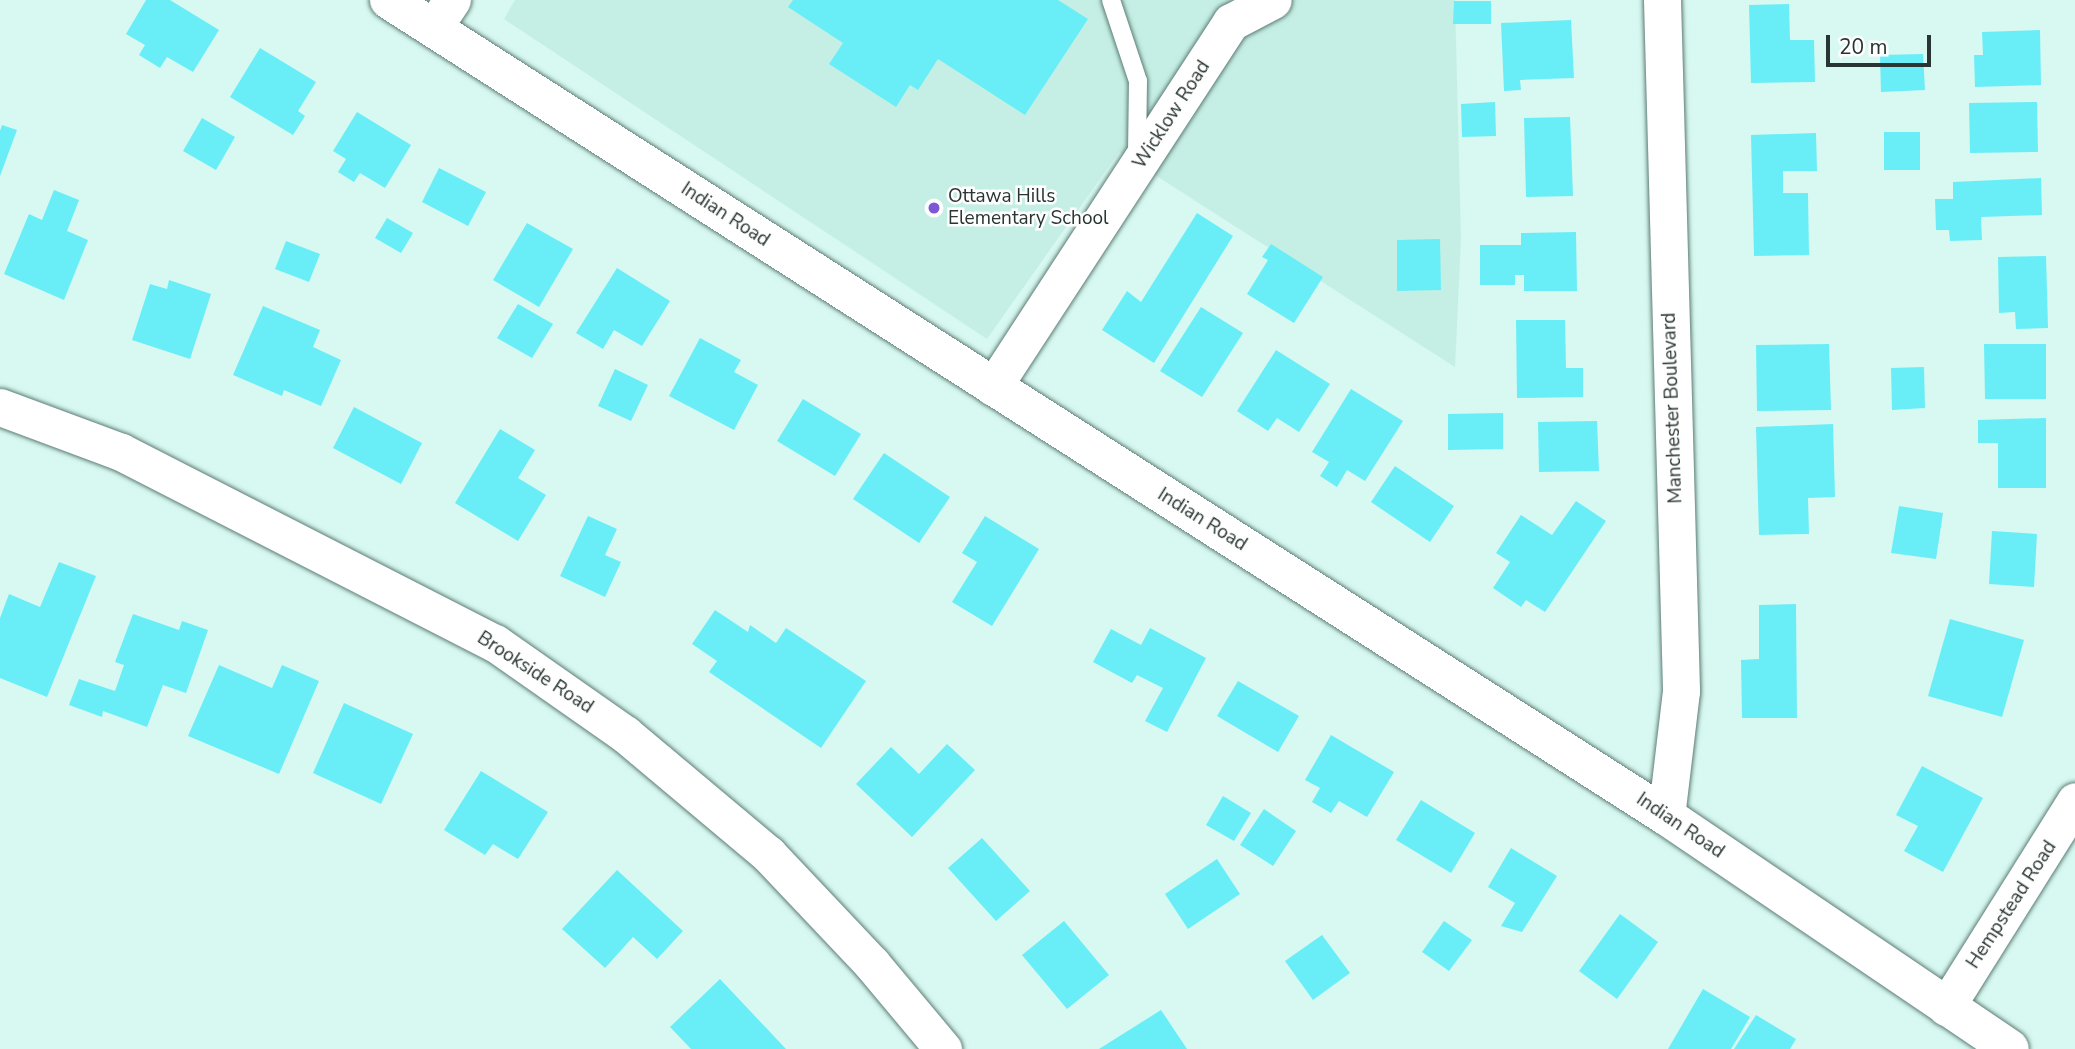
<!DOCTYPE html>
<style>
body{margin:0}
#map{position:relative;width:2075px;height:1049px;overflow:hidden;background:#d7f9f1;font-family:"Nunito Sans",sans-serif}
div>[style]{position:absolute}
.built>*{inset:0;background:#c5efe5}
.building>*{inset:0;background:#69eef8}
.roads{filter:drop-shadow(0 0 2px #5d7c75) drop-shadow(0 0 2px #5d7c75)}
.lane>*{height:18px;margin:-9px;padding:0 9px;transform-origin:9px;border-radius:9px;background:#fff}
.street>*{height:37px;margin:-18.5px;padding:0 18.5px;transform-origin:18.5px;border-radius:18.5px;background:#fff}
.secondary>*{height:38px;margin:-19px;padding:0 19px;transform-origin:19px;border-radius:19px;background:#fff}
.dots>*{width:19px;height:19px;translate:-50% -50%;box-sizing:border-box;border:4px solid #fefefe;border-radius:50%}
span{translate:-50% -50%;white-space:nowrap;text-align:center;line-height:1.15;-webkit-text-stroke:5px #fefefe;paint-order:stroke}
.street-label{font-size:19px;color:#283532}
.poi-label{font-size:19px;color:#283532}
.left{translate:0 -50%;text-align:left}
.scale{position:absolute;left:1826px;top:35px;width:105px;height:32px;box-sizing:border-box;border:4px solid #283532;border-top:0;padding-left:9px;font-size:21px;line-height:24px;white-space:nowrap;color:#283532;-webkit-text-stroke:5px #fefefe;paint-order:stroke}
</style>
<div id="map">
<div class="built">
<div style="clip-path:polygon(515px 0,1455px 0,1461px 239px,1455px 367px,1119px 152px,987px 339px,504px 19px)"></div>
</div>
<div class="building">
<div style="clip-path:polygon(146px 0,170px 0,219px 30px,193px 72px,167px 57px,160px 68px,139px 55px,145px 45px,126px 34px)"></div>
<div style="clip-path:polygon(793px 0,1058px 0,1088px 19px,1025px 115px,938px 59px,918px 90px,910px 85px,896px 107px,829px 64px,843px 43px,788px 7px)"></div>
<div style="clip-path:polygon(1454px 1px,1491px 1px,1491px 24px,1453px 24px)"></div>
<div style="clip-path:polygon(1789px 4px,1790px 40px,1814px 40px,1815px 82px,1751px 83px,1749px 5px)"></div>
<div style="clip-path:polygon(1571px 20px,1574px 78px,1520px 80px,1521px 90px,1504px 91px,1501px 23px)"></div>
<div style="clip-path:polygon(2040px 30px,2041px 85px,1975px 87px,1974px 55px,1983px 55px,1982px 32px)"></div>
<div style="clip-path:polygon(260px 48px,316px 82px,298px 111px,305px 116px,293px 135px,230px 97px)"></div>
<div style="clip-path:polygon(1923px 54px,1925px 90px,1881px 92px,1880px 55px)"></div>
<div style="clip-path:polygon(1495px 102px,1496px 136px,1462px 137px,1461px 104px)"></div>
<div style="clip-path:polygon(2037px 102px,2038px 152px,1970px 153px,1969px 103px)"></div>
<div style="clip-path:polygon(357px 112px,411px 145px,385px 188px,360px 173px,354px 182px,338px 172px,346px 159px,333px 151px)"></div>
<div style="clip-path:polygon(1570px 117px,1573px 196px,1526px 197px,1524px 118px)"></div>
<div style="clip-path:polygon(202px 118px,235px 137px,216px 170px,183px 151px)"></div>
<div style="clip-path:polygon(2px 125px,17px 130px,0 176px,0 131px)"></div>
<div style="clip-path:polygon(1884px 132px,1920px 132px,1920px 170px,1884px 170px)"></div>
<div style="clip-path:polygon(1816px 133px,1817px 171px,1783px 171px,1783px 193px,1808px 193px,1809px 255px,1754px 256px,1751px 135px)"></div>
<div style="clip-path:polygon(439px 168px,486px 192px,468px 226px,422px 202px)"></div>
<div style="clip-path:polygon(2041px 178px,2042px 215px,1981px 217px,1982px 240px,1950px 241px,1949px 230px,1936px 230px,1935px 199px,1953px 199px,1953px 182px)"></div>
<div style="clip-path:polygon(54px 190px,79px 200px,67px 231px,88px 240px,64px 300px,4px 274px,29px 214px,42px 220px)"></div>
<div style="clip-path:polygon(1197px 213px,1233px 236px,1154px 363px,1102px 330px,1127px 291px,1141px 302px)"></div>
<div style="clip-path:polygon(387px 218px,413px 233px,401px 253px,375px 238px)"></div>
<div style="clip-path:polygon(527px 223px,573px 249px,539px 307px,493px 280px)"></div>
<div style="clip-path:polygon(1576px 232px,1577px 291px,1524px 291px,1524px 275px,1515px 275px,1515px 285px,1480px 285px,1480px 245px,1521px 245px,1521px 233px)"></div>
<div style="clip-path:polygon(1440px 239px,1441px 290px,1397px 291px,1397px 240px)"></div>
<div style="clip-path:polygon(286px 241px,320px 254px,309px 282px,275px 269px)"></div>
<div style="clip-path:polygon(1271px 244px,1323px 277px,1294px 323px,1247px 294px,1268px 260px,1262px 257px)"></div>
<div style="clip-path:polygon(2046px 256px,2048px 328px,2016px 329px,2015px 312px,1999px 313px,1998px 257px)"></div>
<div style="clip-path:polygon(617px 268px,670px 301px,642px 346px,614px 330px,603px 349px,576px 333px)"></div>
<div style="clip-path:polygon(169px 280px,211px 294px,190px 359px,132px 340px,150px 284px,167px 289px)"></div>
<div style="clip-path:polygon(518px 304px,553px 324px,532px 358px,497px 338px)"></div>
<div style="clip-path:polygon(263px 306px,320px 330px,313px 347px,341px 360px,321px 406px,284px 390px,282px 396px,233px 375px)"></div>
<div style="clip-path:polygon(1201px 307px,1243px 333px,1202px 397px,1160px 371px)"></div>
<div style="clip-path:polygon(1516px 320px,1565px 320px,1566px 368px,1583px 368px,1583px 397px,1517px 398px)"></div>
<div style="clip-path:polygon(700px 338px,741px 360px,734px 372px,758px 385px,734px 430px,669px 396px)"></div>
<div style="clip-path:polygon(1829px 344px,1831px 410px,1757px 411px,1756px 345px)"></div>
<div style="clip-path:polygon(1984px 344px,2046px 344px,2046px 399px,1985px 399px)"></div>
<div style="clip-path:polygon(1276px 350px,1330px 384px,1299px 432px,1277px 418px,1268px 431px,1237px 411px)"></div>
<div style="clip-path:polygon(1924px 367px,1925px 408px,1892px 410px,1891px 368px)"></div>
<div style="clip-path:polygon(615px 369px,648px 385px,631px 421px,598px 406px)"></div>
<div style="clip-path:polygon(1351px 389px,1403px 421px,1365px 481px,1347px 470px,1337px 487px,1320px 476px,1329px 462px,1312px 452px)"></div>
<div style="clip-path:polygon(803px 399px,861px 434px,835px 476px,777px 441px)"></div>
<div style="clip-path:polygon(354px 407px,422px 443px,401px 484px,333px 448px)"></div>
<div style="clip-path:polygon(1503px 413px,1503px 449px,1448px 450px,1448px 414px)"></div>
<div style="clip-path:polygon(2046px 418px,2046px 488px,1998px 488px,1998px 443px,1978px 443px,1978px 420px)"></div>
<div style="clip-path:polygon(1597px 421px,1599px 471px,1539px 472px,1538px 422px)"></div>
<div style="clip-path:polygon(1833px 424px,1835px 497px,1808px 498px,1809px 534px,1759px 535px,1756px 427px)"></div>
<div style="clip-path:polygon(500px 429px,535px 450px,518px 478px,546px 495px,518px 541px,455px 503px)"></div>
<div style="clip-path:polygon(884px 453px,950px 497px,919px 543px,853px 499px)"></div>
<div style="clip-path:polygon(1395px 466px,1454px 506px,1430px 542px,1371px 502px)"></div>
<div style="clip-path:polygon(1576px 501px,1606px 521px,1545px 612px,1526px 600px,1521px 607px,1493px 588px,1510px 562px,1496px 553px,1521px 515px,1552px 535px)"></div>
<div style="clip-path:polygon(1899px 506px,1943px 513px,1936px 559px,1891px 553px)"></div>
<div style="clip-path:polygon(588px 516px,617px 529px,605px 555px,621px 562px,605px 597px,560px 576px)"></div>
<div style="clip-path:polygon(985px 516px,1039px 549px,992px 626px,952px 602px,977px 562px,962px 553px)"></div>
<div style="clip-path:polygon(1992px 531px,2037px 534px,2034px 587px,1989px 584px)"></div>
<div style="clip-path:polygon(59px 562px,96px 576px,47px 697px,0 678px,0 618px,9px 594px,40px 607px)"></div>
<div style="clip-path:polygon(1796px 604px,1797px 718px,1742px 718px,1741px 660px,1759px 659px,1759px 605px)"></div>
<div style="clip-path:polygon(715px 610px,748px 632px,750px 625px,776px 643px,786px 628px,866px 681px,821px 748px,709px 672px,717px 661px,692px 644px)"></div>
<div style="clip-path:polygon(133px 614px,179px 630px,182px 621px,208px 630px,186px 693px,163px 685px,147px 727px,103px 711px,102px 717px,69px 705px,79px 679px,115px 691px,124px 665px,115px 662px)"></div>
<div style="clip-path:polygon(1950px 619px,2024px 640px,2002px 717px,1928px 696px)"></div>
<div style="clip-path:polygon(1150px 628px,1206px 658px,1167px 732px,1145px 721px,1163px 688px,1137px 675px,1132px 683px,1093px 662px,1111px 629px,1141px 645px)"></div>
<div style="clip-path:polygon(219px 665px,272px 688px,282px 665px,319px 681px,279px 774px,188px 736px)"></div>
<div style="clip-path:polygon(1238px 681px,1299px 716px,1278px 752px,1217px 716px)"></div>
<div style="clip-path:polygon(344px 703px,413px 734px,381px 804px,313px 773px)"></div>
<div style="clip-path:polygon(1331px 735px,1394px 772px,1367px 817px,1339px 801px,1331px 813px,1312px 802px,1320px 788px,1305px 780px)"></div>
<div style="clip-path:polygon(947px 744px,975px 770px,912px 837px,856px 784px,891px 747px,919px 774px)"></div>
<div style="clip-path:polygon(1922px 766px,1983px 798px,1943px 872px,1904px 851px,1918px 826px,1896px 815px)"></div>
<div style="clip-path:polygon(481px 771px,548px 812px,518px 859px,493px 844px,485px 855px,444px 830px)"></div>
<div style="clip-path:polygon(1223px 796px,1251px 813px,1234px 841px,1206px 825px)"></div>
<div style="clip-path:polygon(1421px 800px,1475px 833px,1451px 873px,1396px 840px)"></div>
<div style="clip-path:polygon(1264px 809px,1296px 831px,1273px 866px,1240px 845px)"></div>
<div style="clip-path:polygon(982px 838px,1030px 891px,996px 921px,948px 868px)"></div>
<div style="clip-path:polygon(1511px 848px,1557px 876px,1522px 932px,1501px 926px,1515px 903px,1488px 887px)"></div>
<div style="clip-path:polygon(1217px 859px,1240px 894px,1188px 929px,1165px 894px)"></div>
<div style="clip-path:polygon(617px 870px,683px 931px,657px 959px,633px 937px,605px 968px,562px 929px)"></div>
<div style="clip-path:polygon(1620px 914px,1658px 942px,1617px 999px,1579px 971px)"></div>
<div style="clip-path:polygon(1064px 921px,1109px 975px,1067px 1009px,1022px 955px)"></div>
<div style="clip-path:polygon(1444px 921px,1472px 940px,1449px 971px,1422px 952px)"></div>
<div style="clip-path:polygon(1322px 935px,1350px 973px,1313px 1000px,1285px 961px)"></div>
<div style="clip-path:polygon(720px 979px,786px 1049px,691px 1049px,670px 1027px)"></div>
<div style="clip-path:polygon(1703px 989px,1750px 1017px,1731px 1049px,1668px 1049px)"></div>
<div style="clip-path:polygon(1161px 1010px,1187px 1049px,1099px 1049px)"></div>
<div style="clip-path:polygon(1756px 1015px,1796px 1039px,1790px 1049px,1734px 1049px)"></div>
</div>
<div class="roads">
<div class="lane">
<div style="left:1111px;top:0;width:85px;rotate:71.6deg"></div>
<div style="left:1138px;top:81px;width:72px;rotate:90.8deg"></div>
</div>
<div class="street">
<div style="left:1662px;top:0;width:691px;rotate:88.42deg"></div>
<div style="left:1681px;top:691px;width:126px;rotate:96.8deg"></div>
<div style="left:433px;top:28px;width:34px;rotate:-56deg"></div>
<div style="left:993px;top:387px;width:436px;rotate:-56.9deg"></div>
<div style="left:1231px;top:22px;width:47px;rotate:-27.6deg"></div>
<div style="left:0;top:407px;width:129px;rotate:20.4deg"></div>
<div style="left:121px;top:452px;width:420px;rotate:27.1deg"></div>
<div style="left:495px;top:643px;width:159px;rotate:35deg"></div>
<div style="left:625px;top:734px;width:187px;rotate:40deg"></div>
<div style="left:768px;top:854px;width:151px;rotate:46.6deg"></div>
<div style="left:872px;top:964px;width:111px;rotate:50.1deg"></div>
<div style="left:1946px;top:1007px;width:243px;rotate:-57.9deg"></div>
</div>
<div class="secondary">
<div style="left:389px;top:0;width:1515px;rotate:32.58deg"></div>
<div style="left:1666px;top:816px;width:415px;rotate:34.1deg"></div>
</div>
</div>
<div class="dots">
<div style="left:934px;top:208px;background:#7c58d2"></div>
</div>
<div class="street-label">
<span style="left:1172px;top:115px;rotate:-57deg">Wicklow Road</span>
<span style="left:725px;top:215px;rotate:33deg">Indian Road</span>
<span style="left:1673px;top:408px;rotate:-92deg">Manchester Boulevard</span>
<span style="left:1202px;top:520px;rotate:32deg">Indian Road</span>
<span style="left:535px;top:673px;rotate:33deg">Brookside Road</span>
<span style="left:1680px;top:826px;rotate:34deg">Indian Road</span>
<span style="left:2012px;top:905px;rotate:-57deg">Hempstead Road</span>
</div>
<div class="poi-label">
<span class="left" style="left:948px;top:208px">Ottawa Hills<br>Elementary School</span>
</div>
<div class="scale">20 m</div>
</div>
